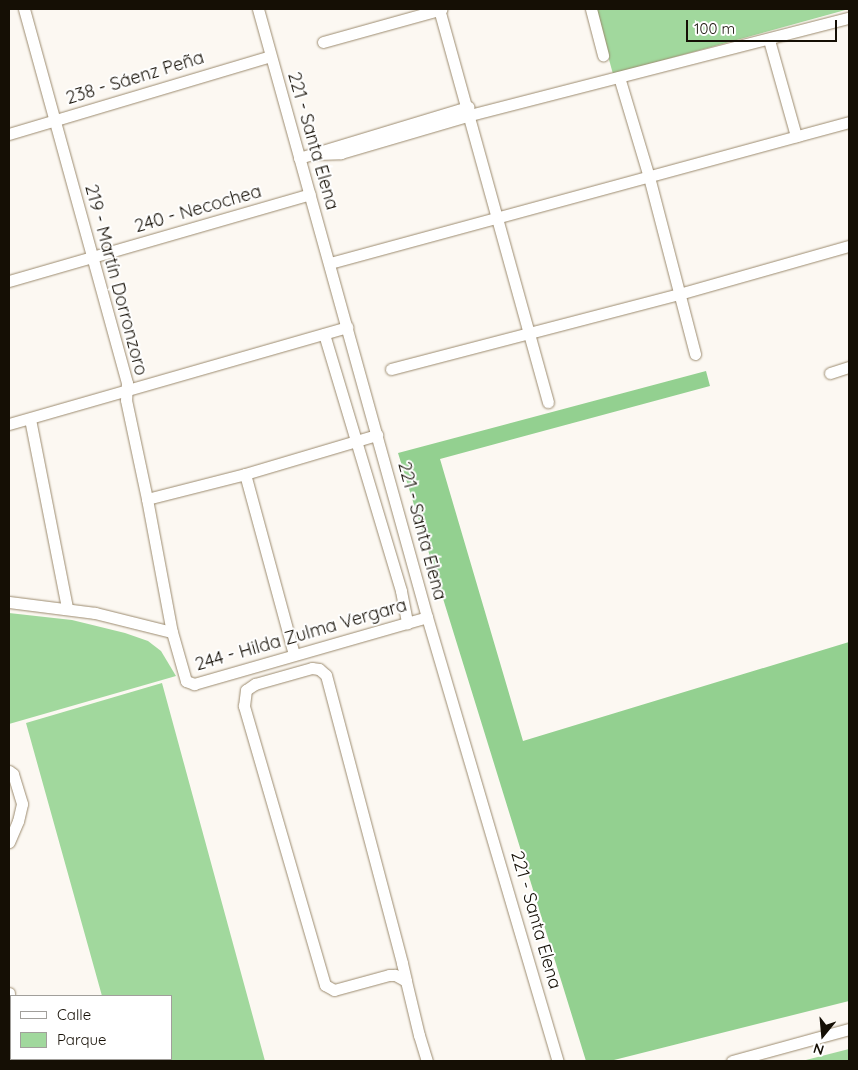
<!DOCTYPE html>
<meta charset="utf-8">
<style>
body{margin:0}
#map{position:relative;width:858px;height:1070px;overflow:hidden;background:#fcf8f2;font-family:Quicksand,sans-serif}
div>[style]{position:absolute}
.green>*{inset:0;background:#a1d89d}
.forest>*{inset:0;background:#93d090}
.roads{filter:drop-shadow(0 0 1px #9c8b6f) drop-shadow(0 0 1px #9c8b6f)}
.minor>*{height:11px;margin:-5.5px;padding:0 5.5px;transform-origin:5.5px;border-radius:5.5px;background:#fff}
span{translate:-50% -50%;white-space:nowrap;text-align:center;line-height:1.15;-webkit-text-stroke:4px #fff;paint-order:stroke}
.street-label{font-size:18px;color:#150f05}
.frame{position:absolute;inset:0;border:10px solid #150f05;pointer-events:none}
.legend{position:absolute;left:10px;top:995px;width:162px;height:65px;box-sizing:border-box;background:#fff;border:1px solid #a19f9b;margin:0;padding:6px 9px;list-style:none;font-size:15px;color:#150f05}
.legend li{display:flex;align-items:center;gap:10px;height:25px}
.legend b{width:25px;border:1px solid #a19f9b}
.north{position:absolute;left:798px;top:1010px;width:50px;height:50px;-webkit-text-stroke:4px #fff;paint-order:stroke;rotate:197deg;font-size:14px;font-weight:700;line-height:20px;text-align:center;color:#150f05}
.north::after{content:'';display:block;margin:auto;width:18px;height:22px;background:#150f05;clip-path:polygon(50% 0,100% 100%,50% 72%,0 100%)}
.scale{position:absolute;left:686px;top:20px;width:151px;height:22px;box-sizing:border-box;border:2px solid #150f05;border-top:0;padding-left:6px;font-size:15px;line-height:18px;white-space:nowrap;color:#150f05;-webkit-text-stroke:4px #fff;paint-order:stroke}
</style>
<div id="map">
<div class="green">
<div style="clip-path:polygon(595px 9px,849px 9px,613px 74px)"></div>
<div style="clip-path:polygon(9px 613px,72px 620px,125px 633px,148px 641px,161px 651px,176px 676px,9px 724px)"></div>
<div style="clip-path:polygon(162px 683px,265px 1061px,120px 1061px,119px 1059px,171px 1059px,171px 996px,102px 996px,26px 723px)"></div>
<div style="clip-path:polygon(849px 1049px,849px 1061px,802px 1061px)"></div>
</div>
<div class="forest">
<div style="clip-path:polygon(706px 371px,710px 386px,440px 459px,523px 741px,849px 642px,849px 1001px,610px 1061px,586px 1061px,398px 453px)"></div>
</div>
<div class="roads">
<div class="minor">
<div style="left:24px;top:9px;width:388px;rotate:74.6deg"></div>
<div style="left:127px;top:383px;width:17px;rotate:93deg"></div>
<div style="left:126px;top:400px;width:101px;rotate:78deg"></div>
<div style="left:147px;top:499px;width:135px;rotate:79.4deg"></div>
<div style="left:172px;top:632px;width:51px;rotate:74.1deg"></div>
<div style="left:186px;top:681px;width:9px;rotate:21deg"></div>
<div style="left:194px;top:684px;width:242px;rotate:-16deg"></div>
<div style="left:258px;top:9px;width:631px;rotate:74.47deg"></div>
<div style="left:427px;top:617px;width:463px;rotate:73.6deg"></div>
<div style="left:439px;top:9px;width:408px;rotate:74.5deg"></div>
<div style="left:591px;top:9px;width:48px;rotate:75.4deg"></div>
<div style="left:769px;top:40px;width:100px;rotate:74.3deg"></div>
<div style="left:323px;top:42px;width:123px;rotate:-15.5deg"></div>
<div style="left:619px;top:77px;width:104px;rotate:73.3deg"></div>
<div style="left:649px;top:177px;width:183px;rotate:75.4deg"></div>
<div style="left:9px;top:134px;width:272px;rotate:-16.6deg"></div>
<div style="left:317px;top:154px;width:24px;rotate:-2deg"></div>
<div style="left:341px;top:153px;width:134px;rotate:-16.4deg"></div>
<div style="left:470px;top:115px;width:391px;rotate:-14.4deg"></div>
<div style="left:299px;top:158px;width:177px;rotate:-16.8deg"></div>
<div style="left:330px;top:263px;width:538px;rotate:-15.2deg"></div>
<div style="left:9px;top:281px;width:313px;rotate:-16.1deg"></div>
<div style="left:324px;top:334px;width:268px;rotate:73.3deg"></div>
<div style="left:401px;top:591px;width:33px;rotate:79deg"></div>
<div style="left:391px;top:369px;width:298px;rotate:-14.6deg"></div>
<div style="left:679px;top:294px;width:177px;rotate:-15.8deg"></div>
<div style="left:830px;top:373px;width:20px;rotate:-18deg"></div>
<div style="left:30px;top:419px;width:193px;rotate:78.9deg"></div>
<div style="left:9px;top:424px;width:352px;rotate:-16deg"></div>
<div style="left:245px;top:474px;width:187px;rotate:74.8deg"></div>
<div style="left:147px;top:499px;width:101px;rotate:-14.3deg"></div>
<div style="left:245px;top:474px;width:138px;rotate:-16.5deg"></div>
<div style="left:9px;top:602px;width:87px;rotate:7.3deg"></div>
<div style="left:95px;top:613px;width:79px;rotate:13.9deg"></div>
<div style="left:9px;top:771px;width:5px;rotate:37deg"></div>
<div style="left:13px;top:774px;width:31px;rotate:73deg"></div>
<div style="left:22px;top:804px;width:17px;rotate:103deg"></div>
<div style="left:18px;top:821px;width:23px;rotate:113deg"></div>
<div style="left:406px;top:981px;width:13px;rotate:-151deg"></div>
<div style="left:395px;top:975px;width:6px;rotate:180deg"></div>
<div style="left:389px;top:975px;width:57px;rotate:164.7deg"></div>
<div style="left:334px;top:990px;width:10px;rotate:-151deg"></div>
<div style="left:325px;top:985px;width:291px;rotate:-106.2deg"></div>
<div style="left:244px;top:706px;width:16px;rotate:-83deg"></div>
<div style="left:246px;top:690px;width:11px;rotate:-34deg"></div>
<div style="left:255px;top:684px;width:59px;rotate:-15.7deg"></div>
<div style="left:312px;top:668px;width:7px;rotate:8deg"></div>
<div style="left:319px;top:669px;width:9px;rotate:41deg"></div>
<div style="left:326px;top:675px;width:298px;rotate:75.2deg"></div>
<div style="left:402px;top:963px;width:18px;rotate:77deg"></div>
<div style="left:406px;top:981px;width:56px;rotate:76.5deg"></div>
<div style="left:419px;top:1035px;width:27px;rotate:73deg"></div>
<div style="left:9px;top:994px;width:1px;rotate:-90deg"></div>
<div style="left:9px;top:1051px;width:10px;rotate:73deg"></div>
<div style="left:732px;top:1061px;width:121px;rotate:-15.3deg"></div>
</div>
</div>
<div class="street-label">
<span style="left:135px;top:78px;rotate:-17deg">238 - Sáenz Peña</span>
<span style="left:313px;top:141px;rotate:74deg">221 - Santa Elena</span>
<span style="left:198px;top:209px;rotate:-16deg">240 - Necochea</span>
<span style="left:116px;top:280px;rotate:75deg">219 - Martín Dorronzoro</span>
<span style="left:422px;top:531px;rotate:75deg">221 - Santa Elena</span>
<span style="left:301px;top:635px;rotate:-16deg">244 - Hilda Zulma Vergara</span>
<span style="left:536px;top:920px;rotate:74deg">221 - Santa Elena</span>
</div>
<div class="frame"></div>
<ul class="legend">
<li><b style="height:6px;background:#fff"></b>Calle</li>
<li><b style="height:14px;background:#a1d89d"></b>Parque</li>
</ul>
<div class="north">N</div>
<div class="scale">100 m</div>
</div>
